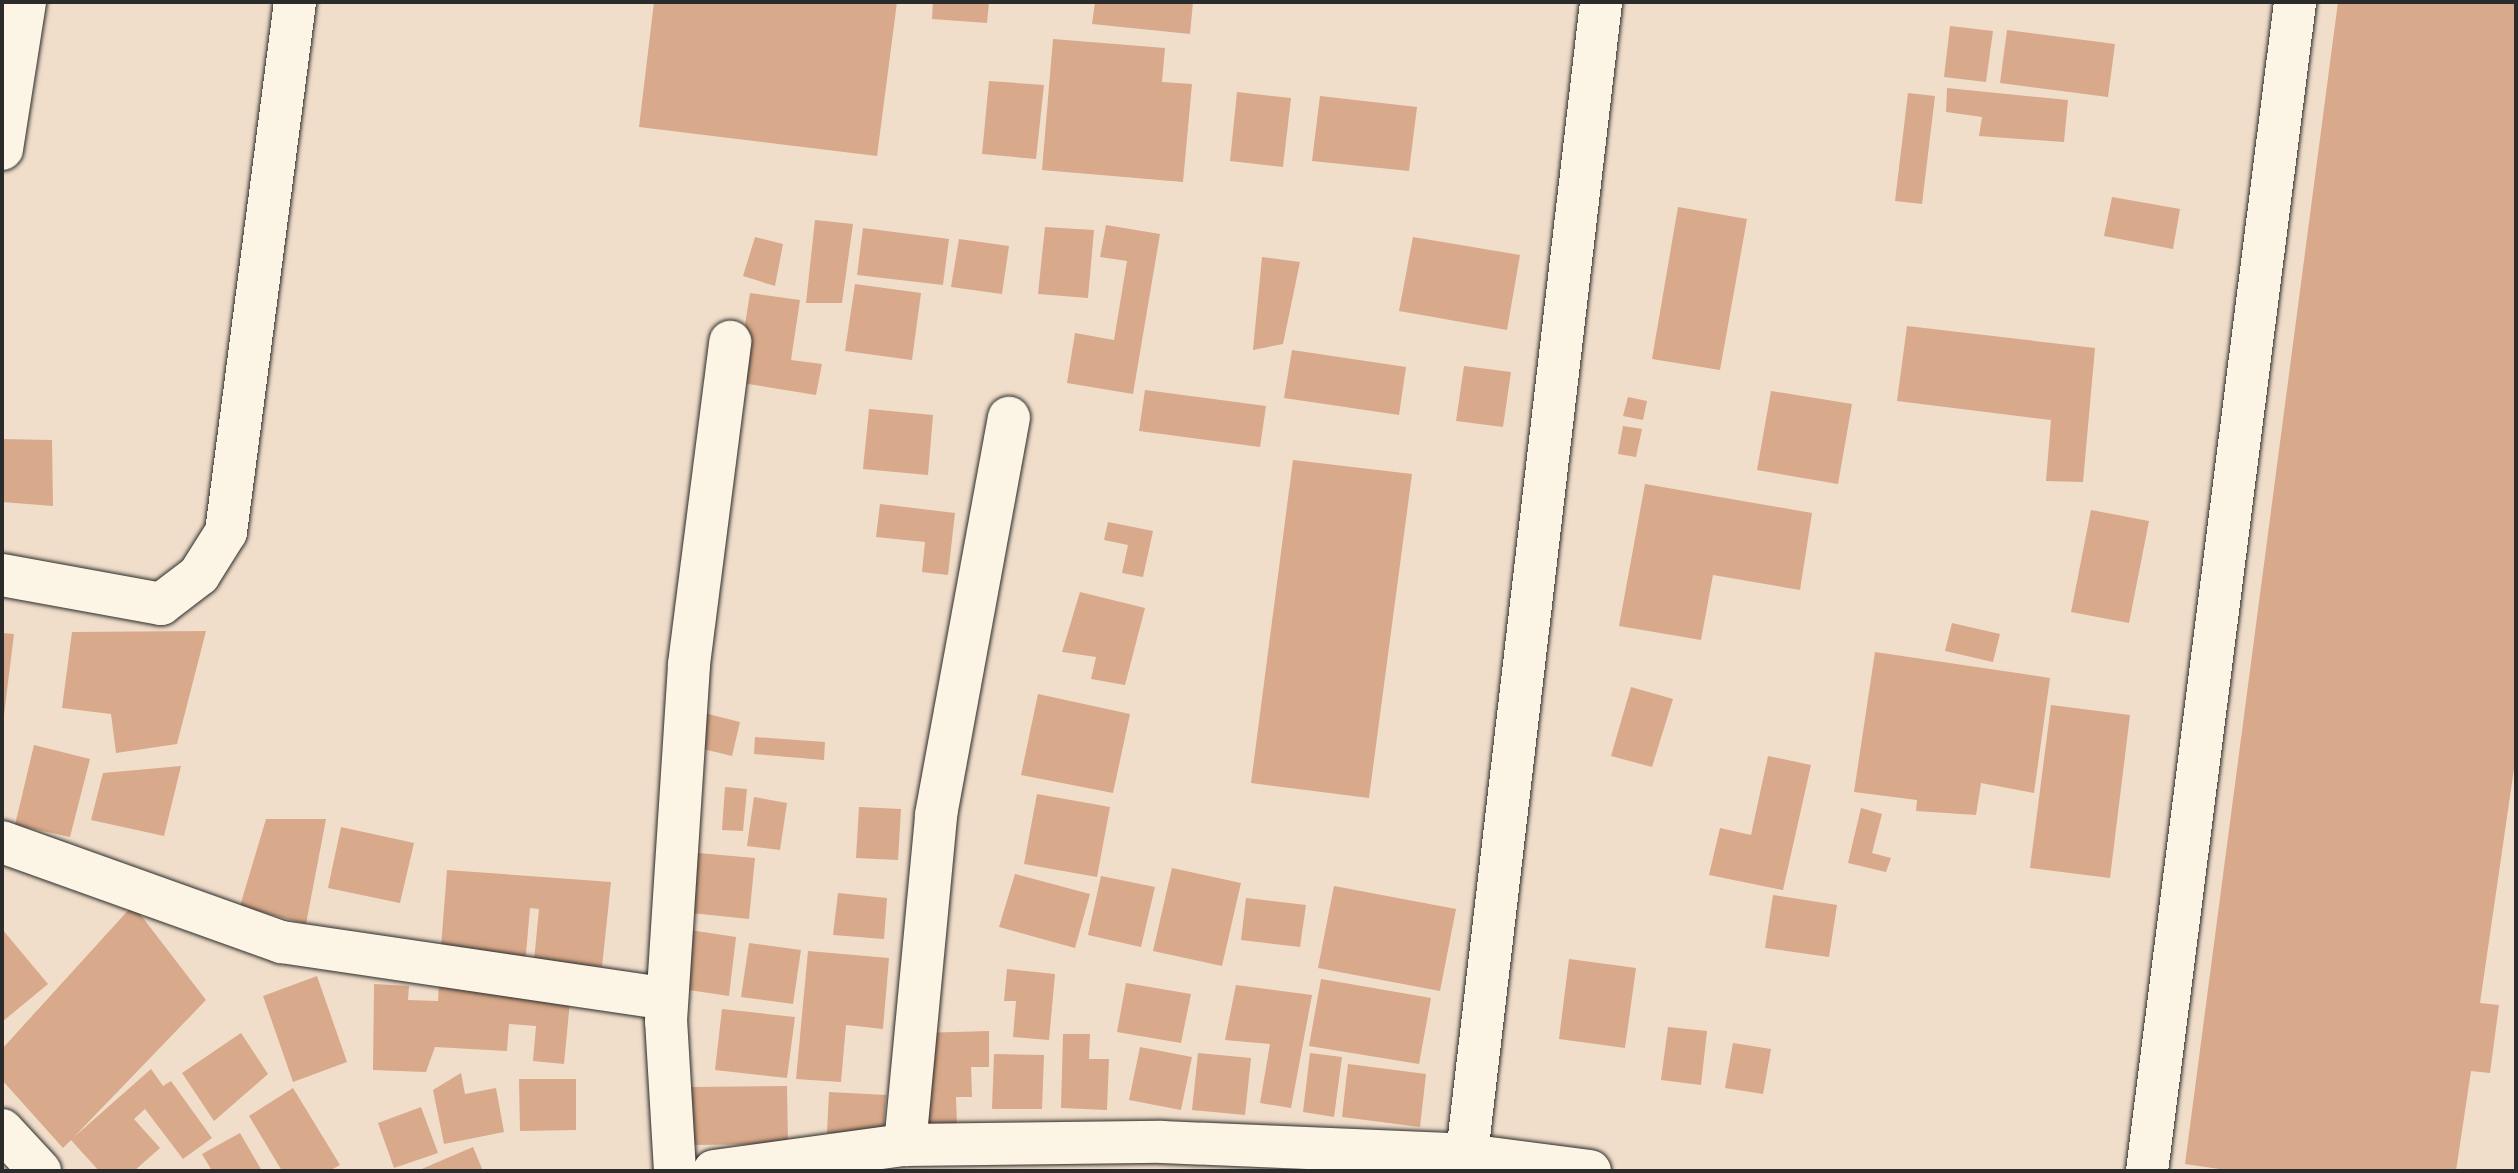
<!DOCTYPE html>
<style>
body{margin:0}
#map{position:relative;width:2518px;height:1173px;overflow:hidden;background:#f1deca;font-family:Delius,sans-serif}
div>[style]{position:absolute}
.building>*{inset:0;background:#d8a98a}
.roads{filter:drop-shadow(0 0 2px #2b2b2b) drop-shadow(0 0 2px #2b2b2b)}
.minor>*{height:42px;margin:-21px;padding:0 21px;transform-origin:21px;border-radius:21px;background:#fcf5e5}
span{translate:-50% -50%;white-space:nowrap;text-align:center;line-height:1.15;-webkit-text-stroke:8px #fcf5e5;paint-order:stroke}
.frame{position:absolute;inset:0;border:4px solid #2b2b2b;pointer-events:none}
</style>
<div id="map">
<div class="building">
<div style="clip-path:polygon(654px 2px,897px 2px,877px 156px,639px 127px)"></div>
<div style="clip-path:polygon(933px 2px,989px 2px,987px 23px,932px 19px)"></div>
<div style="clip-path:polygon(1095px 2px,1193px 2px,1190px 34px,1092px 24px)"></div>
<div style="clip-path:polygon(2338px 2px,2516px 2px,2516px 755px,2480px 1003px,2499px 1005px,2490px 1073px,2471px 1071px,2456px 1171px,2233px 1171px,2185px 1164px)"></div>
<div style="clip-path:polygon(1950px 26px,1993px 31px,1986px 82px,1944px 77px)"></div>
<div style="clip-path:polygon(2007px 30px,2115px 44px,2108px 97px,2000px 83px)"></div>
<div style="clip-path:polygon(1053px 39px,1165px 48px,1162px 82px,1192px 84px,1183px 182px,1042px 170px)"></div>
<div style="clip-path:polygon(989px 81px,1044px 85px,1036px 159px,982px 154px)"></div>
<div style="clip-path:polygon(1947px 88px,2068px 100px,2064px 142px,1979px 136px,1982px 117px,1946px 112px)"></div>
<div style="clip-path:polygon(1237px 92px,1291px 98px,1283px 167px,1230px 161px)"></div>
<div style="clip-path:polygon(1908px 93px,1935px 96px,1922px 204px,1895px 201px)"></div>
<div style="clip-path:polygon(1320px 96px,1417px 107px,1409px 171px,1312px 161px)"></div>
<div style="clip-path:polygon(2112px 197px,2180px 209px,2173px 249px,2104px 236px)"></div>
<div style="clip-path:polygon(1678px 207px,1747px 219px,1720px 370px,1652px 359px)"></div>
<div style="clip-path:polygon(815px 220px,853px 224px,842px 303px,806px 303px)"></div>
<div style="clip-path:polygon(1106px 225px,1160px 234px,1133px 394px,1067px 383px,1075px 333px,1114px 340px,1127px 261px,1100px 257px)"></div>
<div style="clip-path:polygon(1045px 227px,1094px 230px,1088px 298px,1038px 294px)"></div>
<div style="clip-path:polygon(863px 228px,949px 239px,943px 285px,857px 275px)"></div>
<div style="clip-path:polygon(755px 237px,783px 244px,775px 286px,743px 276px)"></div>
<div style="clip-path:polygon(1413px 237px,1520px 255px,1507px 330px,1399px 311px)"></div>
<div style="clip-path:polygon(959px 239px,1009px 246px,1002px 294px,951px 287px)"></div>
<div style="clip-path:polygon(1262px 257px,1300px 262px,1283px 344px,1253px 350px)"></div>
<div style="clip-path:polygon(855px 284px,921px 293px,912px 360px,845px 351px)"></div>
<div style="clip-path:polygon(750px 293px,800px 300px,791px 360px,822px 364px,816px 395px,736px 382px)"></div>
<div style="clip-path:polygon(1907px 326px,2095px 348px,2083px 482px,2046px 481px,2051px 420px,1897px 401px)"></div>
<div style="clip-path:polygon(1292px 350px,1406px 367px,1399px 415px,1284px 398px)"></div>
<div style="clip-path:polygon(1464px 366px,1511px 372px,1503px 427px,1456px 421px)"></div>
<div style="clip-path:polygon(1145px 390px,1266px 406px,1260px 447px,1139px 431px)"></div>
<div style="clip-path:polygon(1771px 391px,1852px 404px,1838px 484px,1757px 470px)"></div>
<div style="clip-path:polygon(1628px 397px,1647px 401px,1643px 420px,1623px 416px)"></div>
<div style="clip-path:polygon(869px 409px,933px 415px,928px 475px,863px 469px)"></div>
<div style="clip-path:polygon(1623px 426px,1642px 429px,1636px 457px,1618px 454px)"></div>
<div style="clip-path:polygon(2px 439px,52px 440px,53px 506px,2px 502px)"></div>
<div style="clip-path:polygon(1293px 460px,1412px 474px,1369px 798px,1251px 783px)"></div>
<div style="clip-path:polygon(1645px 484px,1812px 513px,1800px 590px,1713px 575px,1701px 640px,1619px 626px)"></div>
<div style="clip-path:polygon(880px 504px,955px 513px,948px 575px,922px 572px,925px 542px,876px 537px)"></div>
<div style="clip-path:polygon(2091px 510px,2149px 521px,2129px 623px,2071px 612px)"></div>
<div style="clip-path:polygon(1108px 522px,1153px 531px,1143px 577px,1122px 573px,1128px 545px,1104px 540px)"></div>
<div style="clip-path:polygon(1080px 592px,1145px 608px,1125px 685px,1091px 679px,1096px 657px,1062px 652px)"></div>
<div style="clip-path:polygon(1952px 623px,2000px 634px,1993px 662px,1945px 651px)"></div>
<div style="clip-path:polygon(206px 631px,177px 744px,116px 753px,111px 714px,62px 708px,72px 632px)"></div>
<div style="clip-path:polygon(2px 633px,14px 634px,4px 715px,2px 715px)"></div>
<div style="clip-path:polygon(1875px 652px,2050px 678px,2034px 793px,1981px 783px,1976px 815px,1916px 811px,1917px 800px,1854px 792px)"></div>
<div style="clip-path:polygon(1631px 687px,1673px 699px,1652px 767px,1611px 756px)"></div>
<div style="clip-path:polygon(1038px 694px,1130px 714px,1113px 793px,1021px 775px)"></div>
<div style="clip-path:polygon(2051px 705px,2130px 715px,2110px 878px,2030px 868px)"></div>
<div style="clip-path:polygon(704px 713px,740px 722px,732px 756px,695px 747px)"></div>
<div style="clip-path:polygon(755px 737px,825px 742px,824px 760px,754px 754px)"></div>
<div style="clip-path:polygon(34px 745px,90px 759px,70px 837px,15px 825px)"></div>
<div style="clip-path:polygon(1768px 756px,1811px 765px,1783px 890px,1709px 875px,1720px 828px,1751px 835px)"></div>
<div style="clip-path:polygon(181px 766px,164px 836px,91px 820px,103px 773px)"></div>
<div style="clip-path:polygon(725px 787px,747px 789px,743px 831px,722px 830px)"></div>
<div style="clip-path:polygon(1037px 794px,1110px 807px,1097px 877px,1024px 864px)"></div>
<div style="clip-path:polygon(754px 797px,787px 803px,780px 850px,747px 846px)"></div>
<div style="clip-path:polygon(859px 807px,901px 809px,898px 860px,856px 858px)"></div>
<div style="clip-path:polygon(1861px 808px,1882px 814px,1872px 853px,1891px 858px,1886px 872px,1848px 863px)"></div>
<div style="clip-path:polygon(266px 819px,326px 819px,306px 924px,240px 906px)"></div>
<div style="clip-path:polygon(341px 827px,414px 843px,400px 903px,328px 888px)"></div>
<div style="clip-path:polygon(687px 852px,755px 858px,749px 919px,681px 912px)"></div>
<div style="clip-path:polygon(1172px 868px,1241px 883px,1222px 966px,1153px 951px)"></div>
<div style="clip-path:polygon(447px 870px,611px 882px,602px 967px,534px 961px,539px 909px,530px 908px,525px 965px,440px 960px)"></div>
<div style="clip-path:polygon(1015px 874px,1090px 894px,1075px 948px,999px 927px)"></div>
<div style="clip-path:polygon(1101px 876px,1155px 887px,1141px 947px,1088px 935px)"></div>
<div style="clip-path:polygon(1334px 886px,1456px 909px,1440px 991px,1318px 968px)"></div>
<div style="clip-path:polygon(838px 893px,887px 898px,884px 939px,833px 935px)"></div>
<div style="clip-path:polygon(1773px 895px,1837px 905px,1829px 957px,1765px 948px)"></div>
<div style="clip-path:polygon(1246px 898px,1306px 905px,1300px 947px,1241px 940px)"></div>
<div style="clip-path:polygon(133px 905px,206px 1000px,74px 1137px,151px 1069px,163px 1086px,171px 1081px,212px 1138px,183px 1159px,145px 1109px,134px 1119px,160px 1148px,134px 1171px,99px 1171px,71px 1140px,63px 1148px,2px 1080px,2px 1049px)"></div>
<div style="clip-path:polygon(2px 929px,48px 984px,2px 1022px)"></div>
<div style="clip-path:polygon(690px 930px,736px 937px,729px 996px,682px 989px)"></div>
<div style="clip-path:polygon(749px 943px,801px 950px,793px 1004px,741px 997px)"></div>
<div style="clip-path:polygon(808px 951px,889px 958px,883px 1029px,846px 1025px,841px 1082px,796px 1079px)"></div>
<div style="clip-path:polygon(1569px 959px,1636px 968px,1625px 1048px,1559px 1039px)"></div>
<div style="clip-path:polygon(1007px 969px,1055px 974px,1049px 1040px,1013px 1037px,1016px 1001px,1004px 1001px)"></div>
<div style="clip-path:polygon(317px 976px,347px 1062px,293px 1082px,263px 996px)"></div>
<div style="clip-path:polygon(1321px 979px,1431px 998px,1419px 1064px,1309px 1046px)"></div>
<div style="clip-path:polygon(1126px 983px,1191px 994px,1181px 1043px,1117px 1032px)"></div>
<div style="clip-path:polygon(374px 984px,409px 986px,408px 1000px,438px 1001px,439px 984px,570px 1001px,564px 1064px,533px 1061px,536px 1026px,509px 1024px,507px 1051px,435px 1047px,426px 1072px,373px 1070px)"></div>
<div style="clip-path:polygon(1236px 985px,1312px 995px,1291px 1108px,1260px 1103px,1270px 1044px,1225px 1040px)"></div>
<div style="clip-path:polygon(722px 1009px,795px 1017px,787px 1078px,715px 1070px)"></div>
<div style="clip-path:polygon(1668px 1027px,1707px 1031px,1701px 1085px,1661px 1080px)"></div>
<div style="clip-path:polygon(989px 1031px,989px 1067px,971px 1067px,972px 1097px,956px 1097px,957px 1126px,922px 1127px,919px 1033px)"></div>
<div style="clip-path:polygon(241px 1033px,268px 1074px,214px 1121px,182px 1073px)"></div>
<div style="clip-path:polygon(1063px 1034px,1090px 1034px,1089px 1059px,1109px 1059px,1107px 1110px,1061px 1108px)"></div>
<div style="clip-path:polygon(1733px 1043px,1771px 1049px,1763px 1094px,1725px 1088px)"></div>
<div style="clip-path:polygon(1140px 1047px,1192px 1057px,1181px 1110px,1129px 1100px)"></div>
<div style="clip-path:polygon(1198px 1053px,1251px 1058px,1245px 1115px,1192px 1110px)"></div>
<div style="clip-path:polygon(1310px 1053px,1342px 1057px,1334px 1117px,1303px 1112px)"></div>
<div style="clip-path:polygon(994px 1054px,1044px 1055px,1042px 1109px,992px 1109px)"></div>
<div style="clip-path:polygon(1348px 1064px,1426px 1074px,1420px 1127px,1342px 1117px)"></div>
<div style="clip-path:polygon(461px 1073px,465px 1094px,496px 1088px,504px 1132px,444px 1144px,433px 1090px)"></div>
<div style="clip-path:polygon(519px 1079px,576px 1079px,576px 1130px,520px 1131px)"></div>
<div style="clip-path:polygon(787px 1086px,788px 1144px,690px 1145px,689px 1087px)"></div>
<div style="clip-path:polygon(293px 1088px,340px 1165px,329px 1171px,282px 1171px,249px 1116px)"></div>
<div style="clip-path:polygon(829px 1092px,886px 1095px,883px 1136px,827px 1133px)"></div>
<div style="clip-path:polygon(421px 1107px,438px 1153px,394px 1168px,378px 1123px)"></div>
<div style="clip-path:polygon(240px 1133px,262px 1171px,212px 1171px,202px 1154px)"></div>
<div style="clip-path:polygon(473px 1147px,483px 1171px,417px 1171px)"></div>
</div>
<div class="roads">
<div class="minor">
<div style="left:2px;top:149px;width:149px;rotate:-81.1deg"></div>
<div style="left:2px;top:575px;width:162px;rotate:10.3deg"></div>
<div style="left:161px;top:604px;width:48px;rotate:-37.3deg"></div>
<div style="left:199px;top:575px;width:51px;rotate:-57.9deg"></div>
<div style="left:226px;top:532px;width:534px;rotate:-82.58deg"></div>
<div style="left:2px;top:842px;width:297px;rotate:19.7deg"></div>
<div style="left:282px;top:942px;width:389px;rotate:8.4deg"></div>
<div style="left:2px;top:1130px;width:56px;rotate:47.2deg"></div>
<div style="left:905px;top:1145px;width:331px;rotate:-84.6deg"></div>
<div style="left:936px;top:815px;width:404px;rotate:-79.6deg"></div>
<div style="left:675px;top:1171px;width:150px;rotate:-93.4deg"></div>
<div style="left:666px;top:1021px;width:358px;rotate:-86.3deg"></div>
<div style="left:689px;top:664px;width:325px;rotate:-82.7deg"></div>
<div style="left:714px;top:1171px;width:193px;rotate:-7.8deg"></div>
<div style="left:905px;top:1145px;width:257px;rotate:-0.7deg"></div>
<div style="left:1162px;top:1142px;width:305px;rotate:2.4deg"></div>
<div style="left:1467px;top:1155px;width:124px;rotate:7.4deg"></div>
<div style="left:1465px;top:1171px;width:1177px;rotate:-83.36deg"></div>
<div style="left:2147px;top:1171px;width:1178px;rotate:-82.78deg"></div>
</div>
</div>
<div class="frame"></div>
</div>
